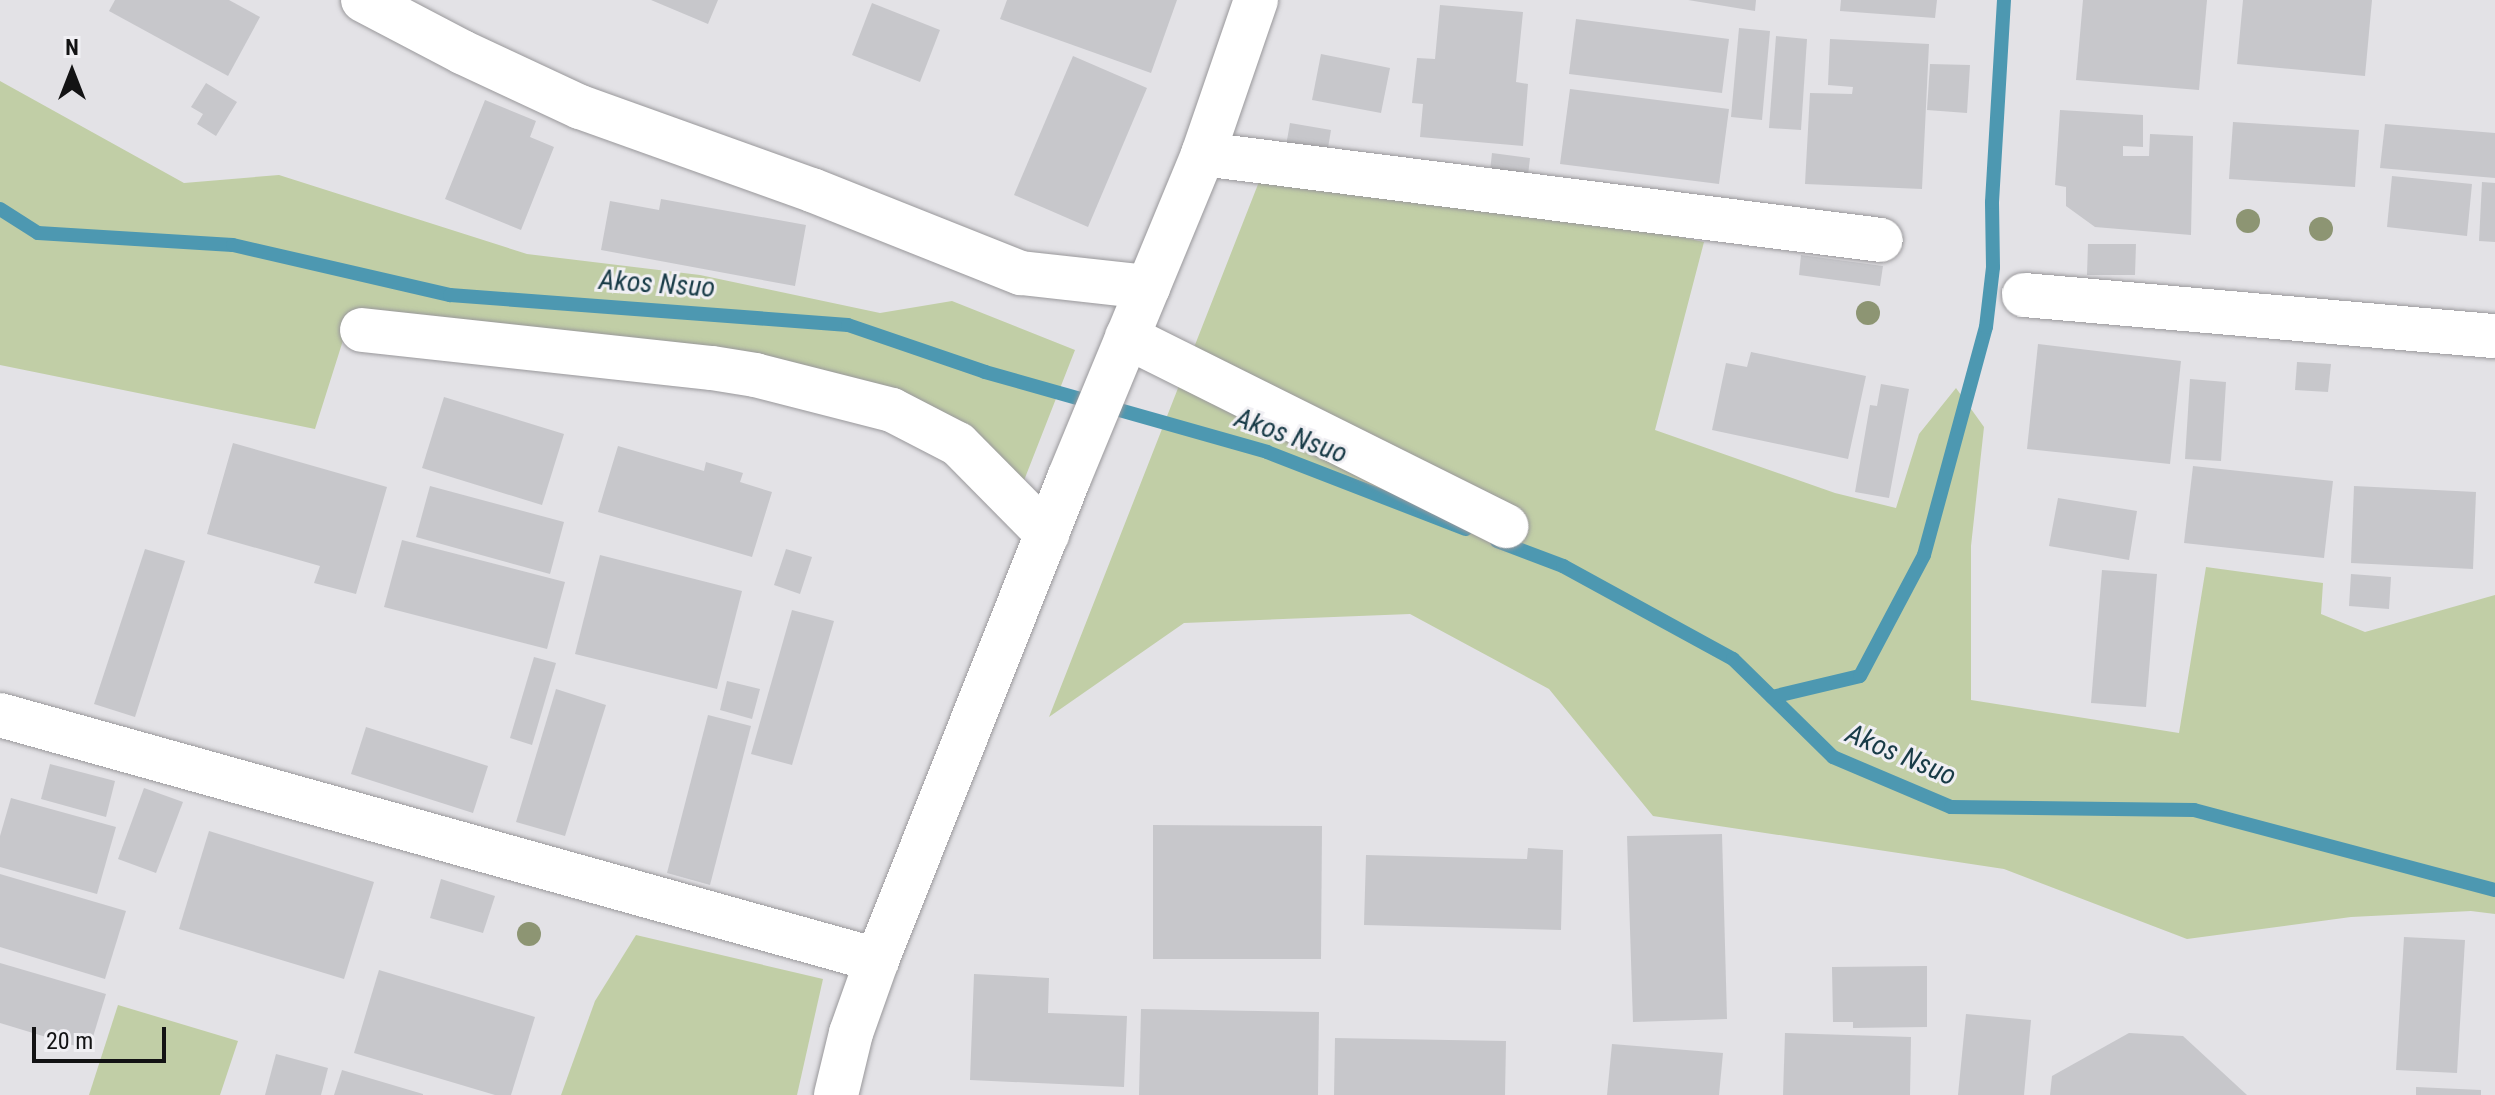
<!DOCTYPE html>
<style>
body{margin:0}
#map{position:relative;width:2495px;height:1095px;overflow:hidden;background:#e3e2e6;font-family:"Roboto Condensed",sans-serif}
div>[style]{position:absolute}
.green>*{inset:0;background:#c1cea6}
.stream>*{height:14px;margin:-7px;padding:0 7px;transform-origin:7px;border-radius:7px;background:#4d98b1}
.building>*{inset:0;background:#c7c7cb}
.roads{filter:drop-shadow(0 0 2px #99989b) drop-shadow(0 0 2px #99989b)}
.minor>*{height:44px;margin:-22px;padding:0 22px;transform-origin:22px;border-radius:22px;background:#fff}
.trees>*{width:24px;height:24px;margin:-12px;border-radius:50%;background:#8d9573}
span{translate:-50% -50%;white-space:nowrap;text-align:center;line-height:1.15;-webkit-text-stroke:6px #f0eff3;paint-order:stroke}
.water-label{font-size:28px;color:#183b47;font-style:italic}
.north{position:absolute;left:32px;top:32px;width:80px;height:80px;-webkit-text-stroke:6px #f0eff3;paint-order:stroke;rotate:0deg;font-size:22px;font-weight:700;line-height:32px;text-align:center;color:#131314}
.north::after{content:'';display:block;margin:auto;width:28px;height:36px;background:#131314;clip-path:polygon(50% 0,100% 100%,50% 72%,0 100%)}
.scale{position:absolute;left:32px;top:1027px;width:134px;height:36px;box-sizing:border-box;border:4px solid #131314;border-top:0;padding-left:10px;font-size:24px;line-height:28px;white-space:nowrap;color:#131314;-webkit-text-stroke:6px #f0eff3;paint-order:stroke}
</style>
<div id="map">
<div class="green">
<div style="clip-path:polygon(0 81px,184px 183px,279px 175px,527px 254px,700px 275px,880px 313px,952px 301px,1075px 350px,1023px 483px,976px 431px,351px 315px,315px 429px,0 365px)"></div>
<div style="clip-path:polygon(1264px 169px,1503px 199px,1704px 242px,1655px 430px,1835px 493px,1896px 508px,1919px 434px,1956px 388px,1984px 427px,1971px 546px,1971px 700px,2179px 733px,2206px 567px,2323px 583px,2321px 614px,2365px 632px,2495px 595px,2495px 914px,2471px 911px,2351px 917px,2187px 939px,2004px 869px,1653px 816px,1549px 689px,1410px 614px,1184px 623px,1049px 717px)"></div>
<div style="clip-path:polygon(636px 935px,823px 979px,797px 1095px,561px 1095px,595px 1001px)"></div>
<div style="clip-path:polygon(118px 1005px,238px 1041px,220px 1095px,89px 1095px)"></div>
</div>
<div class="stream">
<div style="left:0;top:209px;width:45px;rotate:32.3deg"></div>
<div style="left:38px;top:233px;width:195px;rotate:3.5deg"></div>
<div style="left:233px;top:245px;width:223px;rotate:13deg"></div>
<div style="left:450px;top:295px;width:399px;rotate:4.3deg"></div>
<div style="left:848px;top:325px;width:145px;rotate:18.9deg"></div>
<div style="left:985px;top:372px;width:293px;rotate:15.8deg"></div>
<div style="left:1267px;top:452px;width:213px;rotate:21.2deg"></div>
<div style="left:1497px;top:541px;width:71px;rotate:20.7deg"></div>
<div style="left:1563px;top:566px;width:194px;rotate:28.7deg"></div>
<div style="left:1733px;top:659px;width:140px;rotate:44.4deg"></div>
<div style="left:1833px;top:757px;width:128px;rotate:23deg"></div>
<div style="left:1951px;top:807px;width:243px;rotate:0.7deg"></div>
<div style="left:2194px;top:810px;width:311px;rotate:14.9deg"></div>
<div style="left:1772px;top:697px;width:90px;rotate:-13.4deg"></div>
<div style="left:1860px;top:676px;width:137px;rotate:-62.1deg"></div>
<div style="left:1924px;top:555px;width:236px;rotate:-74.8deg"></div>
<div style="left:1986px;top:327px;width:60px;rotate:-83.3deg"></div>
<div style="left:1993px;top:267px;width:65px;rotate:-90.9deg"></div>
<div style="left:1992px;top:202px;width:202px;rotate:-86.6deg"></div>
</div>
<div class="building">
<div style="clip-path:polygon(115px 0,229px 0,260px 17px,228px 76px,109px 11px)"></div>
<div style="clip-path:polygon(651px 0,718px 0,708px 24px)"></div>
<div style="clip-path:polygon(1007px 0,1177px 0,1151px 73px,1000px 19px)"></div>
<div style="clip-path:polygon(1688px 0,1756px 0,1755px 11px)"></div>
<div style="clip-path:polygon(1841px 0,1937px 0,1935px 18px,1840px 11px)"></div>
<div style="clip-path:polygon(2083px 0,2207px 0,2199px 90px,2076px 80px)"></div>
<div style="clip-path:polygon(2243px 0,2372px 0,2365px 76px,2237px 64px)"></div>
<div style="clip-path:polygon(872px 3px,940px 30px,920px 82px,852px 55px)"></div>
<div style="clip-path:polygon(1440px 5px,1523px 12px,1516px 82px,1528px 84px,1523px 146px,1420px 137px,1423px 104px,1412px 103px,1417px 58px,1435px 59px)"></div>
<div style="clip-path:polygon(1576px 19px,1729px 39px,1722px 93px,1569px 74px)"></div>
<div style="clip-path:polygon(1739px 28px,1770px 31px,1762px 120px,1731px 117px)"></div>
<div style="clip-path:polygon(1776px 36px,1807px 39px,1801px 130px,1769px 128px)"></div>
<div style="clip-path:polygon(1830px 39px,1929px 44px,1922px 189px,1805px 184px,1810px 93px,1852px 94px,1853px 87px,1828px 85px)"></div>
<div style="clip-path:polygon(1321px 54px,1390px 68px,1381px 113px,1312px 100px)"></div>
<div style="clip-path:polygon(1073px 56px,1147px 88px,1088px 227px,1014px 195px)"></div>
<div style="clip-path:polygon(1930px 64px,1970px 65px,1967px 113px,1927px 110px)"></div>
<div style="clip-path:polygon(206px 83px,237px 102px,216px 136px,197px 124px,203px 114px,191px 107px)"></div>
<div style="clip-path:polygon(1570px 89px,1729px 109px,1719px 184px,1560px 164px)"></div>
<div style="clip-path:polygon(485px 100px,536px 121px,530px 137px,554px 147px,521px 230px,445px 199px)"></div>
<div style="clip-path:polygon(2060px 110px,2143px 115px,2143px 147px,2123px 146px,2123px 156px,2149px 156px,2150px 134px,2193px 136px,2191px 235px,2095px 227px,2066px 206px,2066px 187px,2055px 185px)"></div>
<div style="clip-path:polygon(2233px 122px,2359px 130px,2355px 187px,2229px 179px)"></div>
<div style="clip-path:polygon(1290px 123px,1331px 130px,1327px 154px,1286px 146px)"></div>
<div style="clip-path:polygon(2385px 124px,2495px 133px,2495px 178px,2380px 168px)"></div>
<div style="clip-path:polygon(1492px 153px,1530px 158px,1526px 193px,1488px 189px)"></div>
<div style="clip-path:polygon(2392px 176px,2472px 184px,2467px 236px,2387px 227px)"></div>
<div style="clip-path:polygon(2482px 182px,2495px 183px,2495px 242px,2479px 241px)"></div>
<div style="clip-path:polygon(661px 199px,806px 225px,795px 286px,601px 250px,610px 201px,659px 210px)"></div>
<div style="clip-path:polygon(2088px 244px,2136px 244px,2135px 275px,2087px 275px)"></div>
<div style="clip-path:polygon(1801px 255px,1883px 266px,1880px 286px,1799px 275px)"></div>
<div style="clip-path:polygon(2038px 344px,2181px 361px,2170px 464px,2027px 449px)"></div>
<div style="clip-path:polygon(1751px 352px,1866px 376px,1848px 459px,1712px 430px,1726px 363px,1747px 367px)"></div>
<div style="clip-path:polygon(2297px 362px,2331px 364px,2328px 392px,2295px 390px)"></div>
<div style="clip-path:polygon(2190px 379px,2226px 382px,2221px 461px,2185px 459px)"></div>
<div style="clip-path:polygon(1881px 384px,1909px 389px,1889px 498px,1855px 492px,1870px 405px,1877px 406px)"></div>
<div style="clip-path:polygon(444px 397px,564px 434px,542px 505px,422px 468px)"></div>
<div style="clip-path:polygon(233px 443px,387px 487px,356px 594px,314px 583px,320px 566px,207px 534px)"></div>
<div style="clip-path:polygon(618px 446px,704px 471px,706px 462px,743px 473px,740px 482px,772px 492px,752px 557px,598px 512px)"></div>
<div style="clip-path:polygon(2193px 466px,2333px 481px,2324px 558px,2184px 543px)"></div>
<div style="clip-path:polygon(430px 486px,564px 522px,550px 574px,416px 537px)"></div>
<div style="clip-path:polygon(2354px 486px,2476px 492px,2473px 569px,2351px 563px)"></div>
<div style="clip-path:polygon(2058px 498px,2137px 511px,2129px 560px,2049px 546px)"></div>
<div style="clip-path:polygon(402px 540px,565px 582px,547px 649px,384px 607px)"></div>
<div style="clip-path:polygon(145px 549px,185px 561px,135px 717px,94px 704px)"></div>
<div style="clip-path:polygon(786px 549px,812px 557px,800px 594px,774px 585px)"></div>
<div style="clip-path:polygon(600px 555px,742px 591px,717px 689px,575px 654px)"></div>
<div style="clip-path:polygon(2102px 570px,2157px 574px,2146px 707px,2091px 703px)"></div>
<div style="clip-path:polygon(2351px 574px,2391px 577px,2389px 609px,2349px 606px)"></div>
<div style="clip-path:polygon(792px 610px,834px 621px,792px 765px,751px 754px)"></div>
<div style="clip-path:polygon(534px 657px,556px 663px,532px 745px,510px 738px)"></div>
<div style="clip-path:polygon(727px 681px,760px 689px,752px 719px,720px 710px)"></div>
<div style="clip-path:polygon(556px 689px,606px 705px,565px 836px,516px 822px)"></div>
<div style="clip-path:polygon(708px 715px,751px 726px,710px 885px,667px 873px)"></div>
<div style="clip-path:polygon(366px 727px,488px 766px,473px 813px,351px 774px)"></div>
<div style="clip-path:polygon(50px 764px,115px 781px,106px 817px,41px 799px)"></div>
<div style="clip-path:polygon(144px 788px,183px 802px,156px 873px,118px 859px)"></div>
<div style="clip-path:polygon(11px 798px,116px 827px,97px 894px,0 867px,0 836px)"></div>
<div style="clip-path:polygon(1153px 825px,1322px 826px,1321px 959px,1153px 959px)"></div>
<div style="clip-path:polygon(209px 831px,374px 882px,344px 979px,179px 929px)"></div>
<div style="clip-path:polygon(1722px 834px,1727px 1019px,1633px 1022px,1627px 836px)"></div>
<div style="clip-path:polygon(1528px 848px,1563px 850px,1561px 930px,1364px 925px,1366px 855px,1527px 859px)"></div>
<div style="clip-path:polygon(0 874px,126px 911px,105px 979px,0 947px)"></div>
<div style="clip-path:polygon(441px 879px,495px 896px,483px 933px,430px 918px)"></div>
<div style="clip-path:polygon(2404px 937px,2465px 940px,2457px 1073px,2396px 1070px)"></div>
<div style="clip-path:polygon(0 963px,106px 994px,89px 1050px,0 1023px)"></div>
<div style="clip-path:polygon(1927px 966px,1927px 1027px,1853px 1028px,1853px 1022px,1833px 1022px,1832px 967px)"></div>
<div style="clip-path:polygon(379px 970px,535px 1017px,511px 1095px,495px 1095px,354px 1053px)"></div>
<div style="clip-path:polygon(974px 974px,1049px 978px,1048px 1013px,1127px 1016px,1124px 1087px,970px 1080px)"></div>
<div style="clip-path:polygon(1141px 1009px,1319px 1012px,1318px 1095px,1139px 1095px)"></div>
<div style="clip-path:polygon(1966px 1014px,2031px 1020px,2024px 1095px,1958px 1095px)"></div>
<div style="clip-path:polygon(1785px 1033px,1911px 1037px,1910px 1095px,1783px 1095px)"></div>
<div style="clip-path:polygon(2129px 1033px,2183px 1036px,2247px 1095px,2050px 1095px,2052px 1076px)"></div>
<div style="clip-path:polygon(1335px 1038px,1506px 1041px,1505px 1095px,1334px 1095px)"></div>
<div style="clip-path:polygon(1612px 1044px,1723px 1053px,1719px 1095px,1607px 1095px)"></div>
<div style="clip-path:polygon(276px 1054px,328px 1068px,321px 1095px,265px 1095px)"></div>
<div style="clip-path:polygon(342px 1070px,423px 1094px,423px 1095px,334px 1095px)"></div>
<div style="clip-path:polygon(2416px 1087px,2481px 1090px,2481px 1095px,2416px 1095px)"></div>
</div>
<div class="roads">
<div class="minor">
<div style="left:363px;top:0;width:112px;rotate:27.7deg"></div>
<div style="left:462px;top:52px;width:130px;rotate:25deg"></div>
<div style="left:580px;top:107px;width:246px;rotate:19.7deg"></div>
<div style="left:812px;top:190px;width:225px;rotate:21.7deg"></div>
<div style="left:1021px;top:273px;width:128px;rotate:6.3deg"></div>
<div style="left:1203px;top:154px;width:683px;rotate:7.23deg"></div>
<div style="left:2024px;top:295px;width:473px;rotate:5deg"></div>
<div style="left:362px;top:330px;width:352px;rotate:6.2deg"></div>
<div style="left:712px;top:368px;width:44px;rotate:9.2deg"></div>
<div style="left:755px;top:375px;width:141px;rotate:14.3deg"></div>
<div style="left:892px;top:410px;width:74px;rotate:27.3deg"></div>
<div style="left:958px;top:444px;width:127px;rotate:45.3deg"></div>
<div style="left:1127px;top:337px;width:424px;rotate:26.5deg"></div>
<div style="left:0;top:715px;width:911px;rotate:15.61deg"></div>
<div style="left:836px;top:1095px;width:64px;rotate:-76.4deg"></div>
<div style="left:851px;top:1033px;width:77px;rotate:-70.4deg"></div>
<div style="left:877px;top:960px;width:519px;rotate:-68.28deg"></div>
<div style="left:1069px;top:478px;width:351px;rotate:-67.5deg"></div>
<div style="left:1203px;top:154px;width:163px;rotate:-71deg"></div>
</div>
</div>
<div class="trees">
<div style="left:2248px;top:221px"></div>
<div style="left:2321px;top:229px"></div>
<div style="left:1868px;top:313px"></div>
<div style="left:529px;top:934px"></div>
</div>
<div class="water-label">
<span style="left:657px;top:284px;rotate:4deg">Akos Nsuo</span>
<span style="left:1291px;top:436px;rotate:19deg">Akos Nsuo</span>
<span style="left:1901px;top:755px;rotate:23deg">Akos Nsuo</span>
</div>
<div class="north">N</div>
<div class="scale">20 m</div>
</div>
